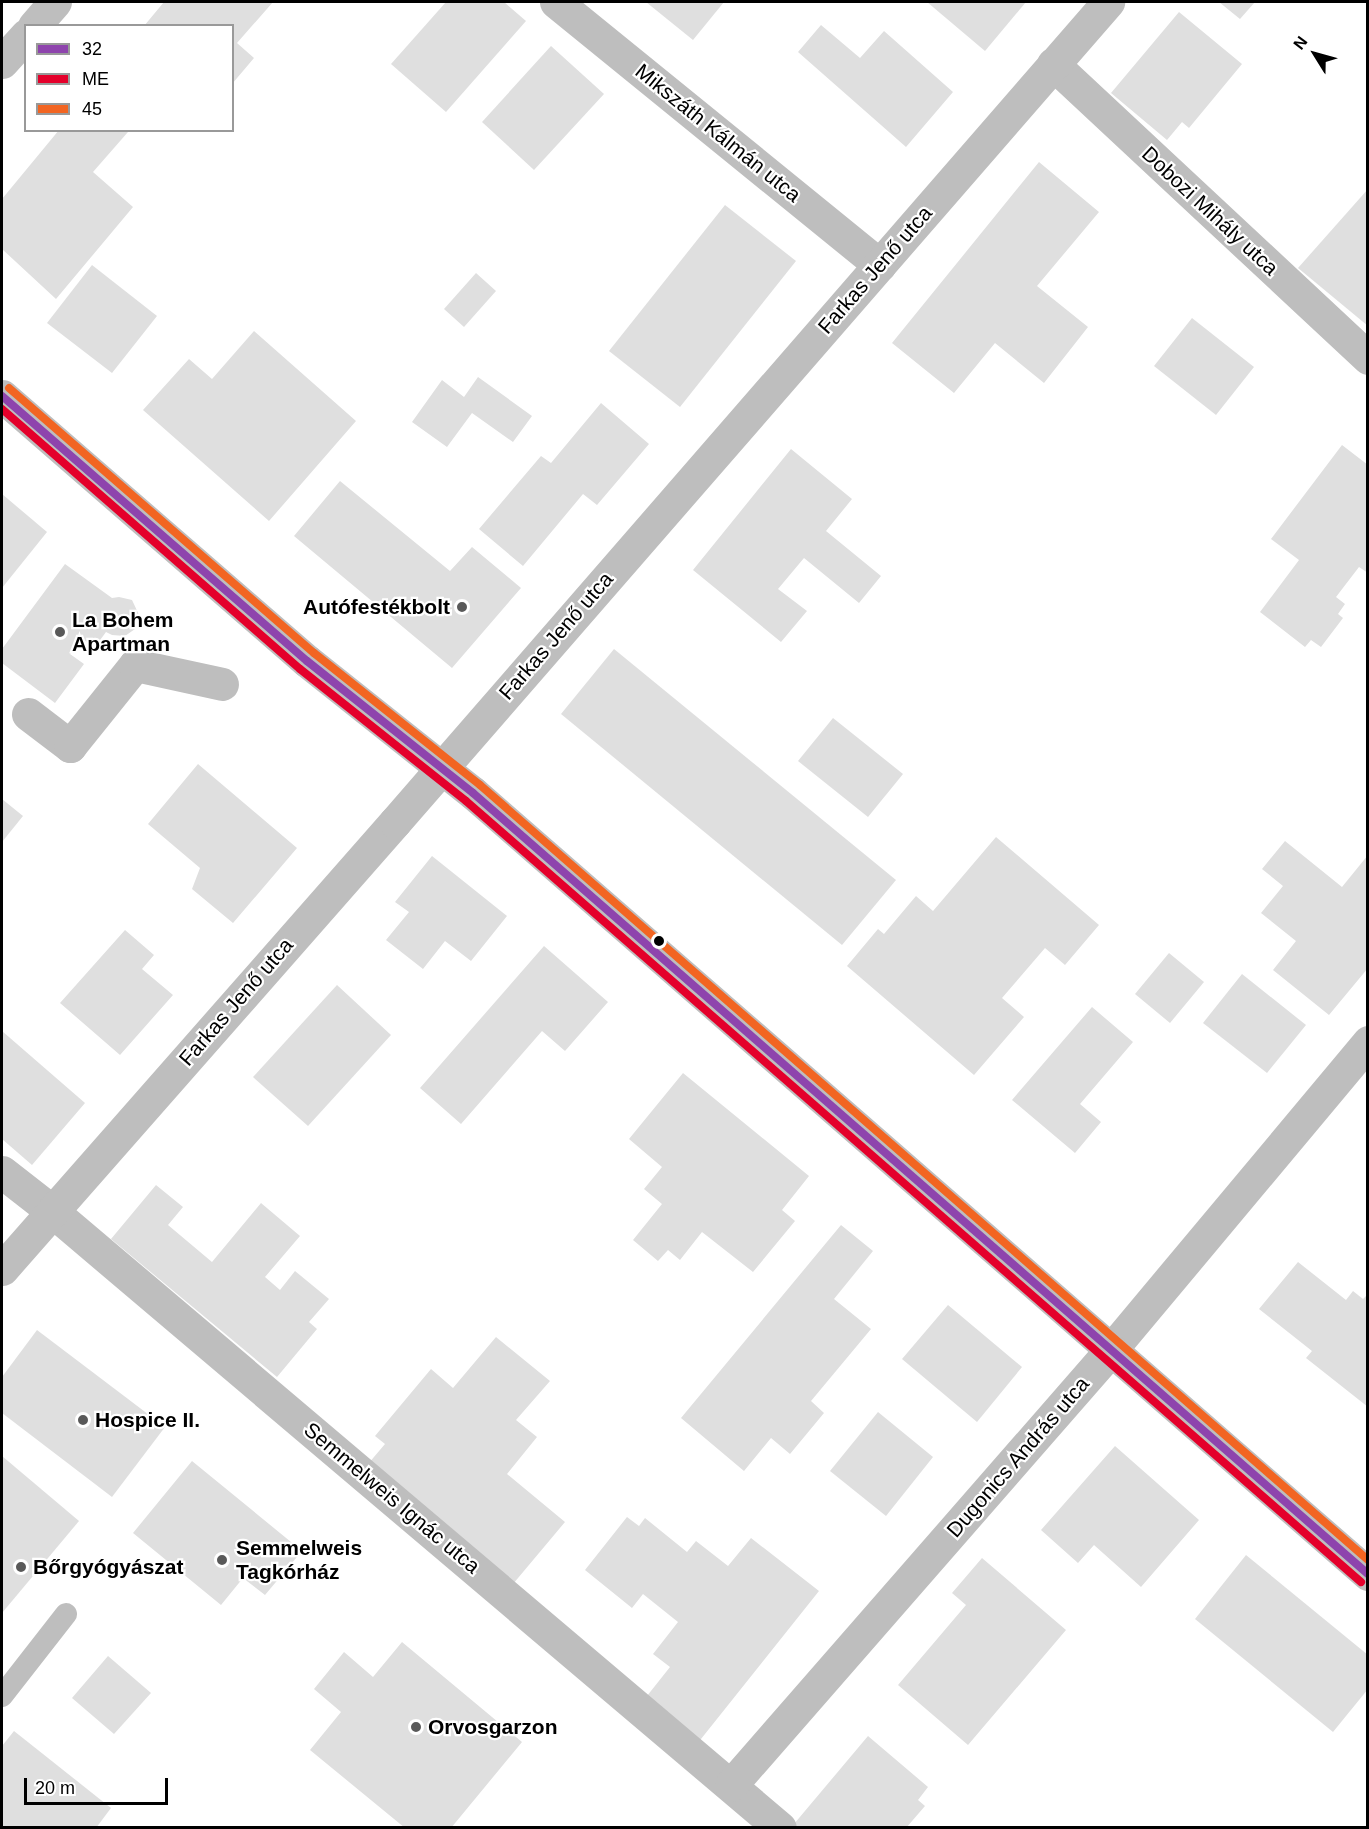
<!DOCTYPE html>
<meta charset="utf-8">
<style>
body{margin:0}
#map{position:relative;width:1369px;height:1829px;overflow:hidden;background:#fff;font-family:Arial,sans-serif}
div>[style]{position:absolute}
.building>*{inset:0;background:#dfdfdf}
.service>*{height:22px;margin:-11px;padding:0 11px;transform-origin:11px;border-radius:11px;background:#bebebe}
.minor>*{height:33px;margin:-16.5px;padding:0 16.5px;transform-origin:16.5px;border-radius:16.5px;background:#bebebe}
.primary>*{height:33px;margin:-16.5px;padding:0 16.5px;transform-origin:16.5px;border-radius:16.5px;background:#bebebe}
.bus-1>*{height:8px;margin:-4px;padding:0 4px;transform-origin:4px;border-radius:4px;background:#8e44ad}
.bus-2>*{height:8px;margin:-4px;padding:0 4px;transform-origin:4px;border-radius:4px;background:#e4002b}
.bus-3>*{height:8px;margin:-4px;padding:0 4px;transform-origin:4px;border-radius:4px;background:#f26522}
.dots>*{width:16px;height:16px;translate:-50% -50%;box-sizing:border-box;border:3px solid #fff;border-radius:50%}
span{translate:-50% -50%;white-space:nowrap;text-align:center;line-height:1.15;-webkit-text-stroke:4.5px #fff;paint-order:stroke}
.street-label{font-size:21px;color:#000}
.poi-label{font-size:21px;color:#000;font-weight:700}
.right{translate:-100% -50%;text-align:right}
.left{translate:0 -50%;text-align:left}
.frame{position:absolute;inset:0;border:3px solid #000;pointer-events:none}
.legend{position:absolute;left:24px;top:24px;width:210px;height:108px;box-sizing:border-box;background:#fff;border:2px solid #999;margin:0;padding:8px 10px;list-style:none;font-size:18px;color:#000}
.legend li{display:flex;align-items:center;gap:12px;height:30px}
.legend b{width:30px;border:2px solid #999}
.north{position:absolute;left:1285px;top:24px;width:60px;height:60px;-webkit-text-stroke:4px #fff;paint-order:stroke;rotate:307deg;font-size:16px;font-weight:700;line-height:24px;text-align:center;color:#000}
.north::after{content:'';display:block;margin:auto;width:21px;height:27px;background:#000;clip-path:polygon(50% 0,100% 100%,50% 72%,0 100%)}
.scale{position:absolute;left:24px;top:1778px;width:144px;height:27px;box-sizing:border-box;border:3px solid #000;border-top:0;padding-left:8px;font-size:18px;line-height:21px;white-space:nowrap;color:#000;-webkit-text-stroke:4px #fff;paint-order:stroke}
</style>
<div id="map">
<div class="building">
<div style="clip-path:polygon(164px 2px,273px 2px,237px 43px,254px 58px,232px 84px,232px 26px,144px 26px)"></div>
<div style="clip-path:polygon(446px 2px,504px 2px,526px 21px,446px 112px,391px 64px)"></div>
<div style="clip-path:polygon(646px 2px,724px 2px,693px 40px)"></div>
<div style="clip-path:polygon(927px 2px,1026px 2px,985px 51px)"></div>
<div style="clip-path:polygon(1219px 2px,1255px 2px,1240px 19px)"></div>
<div style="clip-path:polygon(1179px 12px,1242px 64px,1189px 128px,1182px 122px,1167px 140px,1111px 93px)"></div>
<div style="clip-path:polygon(821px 25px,860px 58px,884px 31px,953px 92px,906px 147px,798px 52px)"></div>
<div style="clip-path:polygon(551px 46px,604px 94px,534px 170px,482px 122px)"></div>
<div style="clip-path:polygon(59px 130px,128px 132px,93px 172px,133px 207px,56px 299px,2px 249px,2px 199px)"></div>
<div style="clip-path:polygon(1039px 162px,1099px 212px,1037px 286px,1088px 327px,1044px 383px,995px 343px,954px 393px,892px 343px)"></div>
<div style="clip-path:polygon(1368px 189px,1368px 326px,1298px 268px)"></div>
<div style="clip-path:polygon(725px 205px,796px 261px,680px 407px,609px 351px)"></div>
<div style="clip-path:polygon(92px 265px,157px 316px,112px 373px,47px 323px)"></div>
<div style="clip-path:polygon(476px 273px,496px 291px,464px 327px,444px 309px)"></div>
<div style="clip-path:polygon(1192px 318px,1254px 367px,1216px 415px,1154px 366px)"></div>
<div style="clip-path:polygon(254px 331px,356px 421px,269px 521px,143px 410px,189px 359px,212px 379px)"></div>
<div style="clip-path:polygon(478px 377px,532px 416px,513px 442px,472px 413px,447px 447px,412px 422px,442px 380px,464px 397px)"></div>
<div style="clip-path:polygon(601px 403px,649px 444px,597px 505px,583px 494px,523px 566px,479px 529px,541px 456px,551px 463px)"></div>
<div style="clip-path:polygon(1342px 445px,1368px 465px,1368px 573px,1359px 567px,1336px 597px,1345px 604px,1338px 614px,1343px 618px,1321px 647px,1311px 640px,1305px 647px,1260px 612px,1299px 560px,1271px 539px)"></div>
<div style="clip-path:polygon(791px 449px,852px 499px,826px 531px,881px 576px,859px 603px,804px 558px,778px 589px,807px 611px,781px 642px,693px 570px)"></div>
<div style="clip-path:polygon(340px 481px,450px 571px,472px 547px,521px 588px,452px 668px,294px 536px)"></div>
<div style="clip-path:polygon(2px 494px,47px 532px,2px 588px)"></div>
<div style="clip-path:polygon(65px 564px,112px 598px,119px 597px,132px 600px,140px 617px,135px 629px,125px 636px,112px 635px,106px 632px,95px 647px,82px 639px,70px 654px,84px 664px,55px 703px,2px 663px,2px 649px)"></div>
<div style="clip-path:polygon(614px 649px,896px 880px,842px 945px,561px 714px)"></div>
<div style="clip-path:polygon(833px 718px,903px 774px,868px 817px,798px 761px)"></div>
<div style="clip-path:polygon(198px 764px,297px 848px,233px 923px,192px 889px,200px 868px,148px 824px)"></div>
<div style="clip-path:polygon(2px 799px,23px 816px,2px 842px)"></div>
<div style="clip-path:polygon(996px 837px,1099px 925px,1065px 965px,1045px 948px,1002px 998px,1024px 1017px,974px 1075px,847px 966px,878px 929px,884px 934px,916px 896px,933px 911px)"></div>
<div style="clip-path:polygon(1285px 841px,1342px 887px,1368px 855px,1368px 968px,1329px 1015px,1273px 970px,1296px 941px,1261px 913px,1283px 886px,1262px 869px)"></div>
<div style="clip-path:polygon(432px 856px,507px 916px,471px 961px,445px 941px,423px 969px,386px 940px,409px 912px,395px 902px)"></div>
<div style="clip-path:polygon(125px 930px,154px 955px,142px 969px,173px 995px,120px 1055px,60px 1003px)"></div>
<div style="clip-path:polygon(544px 946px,608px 1002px,565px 1051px,542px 1031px,461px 1124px,420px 1088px)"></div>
<div style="clip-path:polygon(1169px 953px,1204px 982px,1170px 1023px,1135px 994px)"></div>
<div style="clip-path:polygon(1242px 974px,1306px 1025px,1267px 1073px,1203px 1023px)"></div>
<div style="clip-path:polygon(337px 985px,391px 1035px,308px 1126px,253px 1077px)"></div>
<div style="clip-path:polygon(1092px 1007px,1133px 1042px,1080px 1104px,1101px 1122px,1075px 1153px,1012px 1100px)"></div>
<div style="clip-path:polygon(2px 1031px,85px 1103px,32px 1165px,2px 1139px)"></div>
<div style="clip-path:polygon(683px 1073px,809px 1176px,782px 1210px,795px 1221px,753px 1272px,702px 1232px,680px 1260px,668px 1250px,658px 1261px,633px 1240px,662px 1204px,644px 1189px,662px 1167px,629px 1139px)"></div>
<div style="clip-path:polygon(156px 1185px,183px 1207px,168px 1225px,212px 1262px,261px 1203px,300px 1236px,265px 1277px,280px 1290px,295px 1271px,329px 1299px,309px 1322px,317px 1329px,277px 1377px,111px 1239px)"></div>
<div style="clip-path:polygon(841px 1225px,873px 1251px,834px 1299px,871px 1329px,811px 1401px,824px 1413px,790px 1454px,771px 1438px,744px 1471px,681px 1418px)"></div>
<div style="clip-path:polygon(1298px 1262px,1346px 1300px,1353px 1291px,1363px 1299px,1368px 1294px,1368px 1407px,1306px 1358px,1312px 1351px,1259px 1309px)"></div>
<div style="clip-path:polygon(948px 1305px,1022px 1367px,977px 1422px,902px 1359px)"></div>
<div style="clip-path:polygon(37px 1330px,165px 1427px,112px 1497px,2px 1413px,2px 1377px)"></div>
<div style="clip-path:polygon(496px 1337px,550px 1381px,516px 1420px,537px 1437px,507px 1474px,565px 1522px,513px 1584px,368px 1464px,385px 1444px,375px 1436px,431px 1369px,453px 1388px)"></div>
<div style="clip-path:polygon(878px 1412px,933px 1457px,886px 1516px,830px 1471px)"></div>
<div style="clip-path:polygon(1115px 1446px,1199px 1520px,1141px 1587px,1094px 1545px,1078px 1563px,1041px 1530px)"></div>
<div style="clip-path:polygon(2px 1456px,79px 1521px,2px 1613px)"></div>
<div style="clip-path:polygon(192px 1461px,302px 1551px,265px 1595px,243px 1578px,221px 1605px,133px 1533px)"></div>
<div style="clip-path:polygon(627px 1517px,639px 1526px,645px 1518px,687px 1552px,696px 1541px,728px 1566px,751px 1538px,819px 1591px,697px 1744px,643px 1701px,670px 1667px,653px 1654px,678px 1622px,643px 1594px,632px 1608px,585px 1570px)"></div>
<div style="clip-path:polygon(1246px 1555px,1368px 1655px,1368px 1689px,1333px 1732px,1195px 1619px)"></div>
<div style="clip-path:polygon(982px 1558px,1066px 1630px,968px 1745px,898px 1685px,966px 1605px,952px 1593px)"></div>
<div style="clip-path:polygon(402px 1642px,522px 1742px,451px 1828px,405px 1828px,310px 1750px,341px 1712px,314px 1689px,344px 1652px,373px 1677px)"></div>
<div style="clip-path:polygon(108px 1656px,151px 1693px,114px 1734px,72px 1698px)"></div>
<div style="clip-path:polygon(14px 1731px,111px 1808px,96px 1828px,2px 1828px,2px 1746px)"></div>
<div style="clip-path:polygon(868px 1736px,928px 1787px,918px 1800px,925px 1806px,906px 1828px,798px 1828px,794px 1824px)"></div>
</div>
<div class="service">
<div style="left:2px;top:1696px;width:104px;rotate:-52deg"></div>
</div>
<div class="minor">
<div style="left:556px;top:2px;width:417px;rotate:39.1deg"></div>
<div style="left:34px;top:26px;width:32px;rotate:-49deg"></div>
<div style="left:2px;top:62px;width:36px;rotate:-48deg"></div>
<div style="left:1053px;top:64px;width:431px;rotate:43deg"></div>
<div style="left:28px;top:714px;width:53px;rotate:37.3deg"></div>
<div style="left:70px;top:746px;width:104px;rotate:-51.3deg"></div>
<div style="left:135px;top:665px;width:89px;rotate:12.3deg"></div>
<div style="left:2px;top:1172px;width:63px;rotate:38deg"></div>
<div style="left:52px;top:1211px;width:954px;rotate:40.28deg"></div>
<div style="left:2px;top:1269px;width:595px;rotate:-48.68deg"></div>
<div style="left:395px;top:822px;width:1087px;rotate:-48.99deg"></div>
<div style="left:731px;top:1785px;width:576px;rotate:-48.87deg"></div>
<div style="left:1110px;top:1351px;width:403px;rotate:-50.1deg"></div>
</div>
<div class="primary">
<div style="left:2px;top:396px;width:404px;rotate:41deg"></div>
<div style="left:307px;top:661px;width:212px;rotate:38.5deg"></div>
<div style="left:473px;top:793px;width:1188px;rotate:41.11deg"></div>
</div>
<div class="bus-1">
<div style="left:2px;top:396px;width:404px;rotate:41deg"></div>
<div style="left:307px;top:661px;width:212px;rotate:38.5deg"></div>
<div style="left:473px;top:793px;width:1188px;rotate:41.11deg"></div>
</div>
<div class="bus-2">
<div style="left:2px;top:409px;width:395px;rotate:41.1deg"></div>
<div style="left:300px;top:669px;width:212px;rotate:38.5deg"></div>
<div style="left:466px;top:801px;width:1188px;rotate:41.11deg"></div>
</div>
<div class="bus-3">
<div style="left:9px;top:388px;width:404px;rotate:41deg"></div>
<div style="left:314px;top:653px;width:212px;rotate:38.5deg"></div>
<div style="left:480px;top:785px;width:1179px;rotate:41.11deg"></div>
</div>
<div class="dots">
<div style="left:462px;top:607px;background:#595959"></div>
<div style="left:60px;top:632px;background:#595959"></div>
<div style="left:659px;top:941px;background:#000"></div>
<div style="left:83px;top:1420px;background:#595959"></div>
<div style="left:222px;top:1560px;background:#595959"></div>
<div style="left:21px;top:1567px;background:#595959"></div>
<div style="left:416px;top:1727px;background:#595959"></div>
</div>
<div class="street-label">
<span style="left:718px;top:133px;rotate:39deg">Mikszáth Kálmán utca</span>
<span style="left:1210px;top:211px;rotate:43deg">Dobozi Mihály utca</span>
<span style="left:875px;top:270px;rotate:-49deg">Farkas Jenő utca</span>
<span style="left:556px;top:636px;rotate:-49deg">Farkas Jenő utca</span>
<span style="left:236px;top:1002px;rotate:-49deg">Farkas Jenő utca</span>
<span style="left:1018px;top:1457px;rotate:-49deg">Dugonics András utca</span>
<span style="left:392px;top:1498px;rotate:40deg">Semmelweis Ignác utca</span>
</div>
<div class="poi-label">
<span class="right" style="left:450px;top:607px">Autófestékbolt</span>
<span class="left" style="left:72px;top:632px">La Bohem<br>Apartman</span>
<span class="left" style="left:95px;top:1420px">Hospice II.</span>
<span class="left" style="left:236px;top:1560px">Semmelweis<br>Tagkórház</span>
<span class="left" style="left:33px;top:1567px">Bőrgyógyászat</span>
<span class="left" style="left:428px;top:1727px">Orvosgarzon</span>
</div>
<div class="frame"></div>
<ul class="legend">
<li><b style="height:8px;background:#8e44ad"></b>32</li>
<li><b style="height:8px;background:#e4002b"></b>ME</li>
<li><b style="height:8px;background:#f26522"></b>45</li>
</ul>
<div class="north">N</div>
<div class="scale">20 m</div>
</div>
